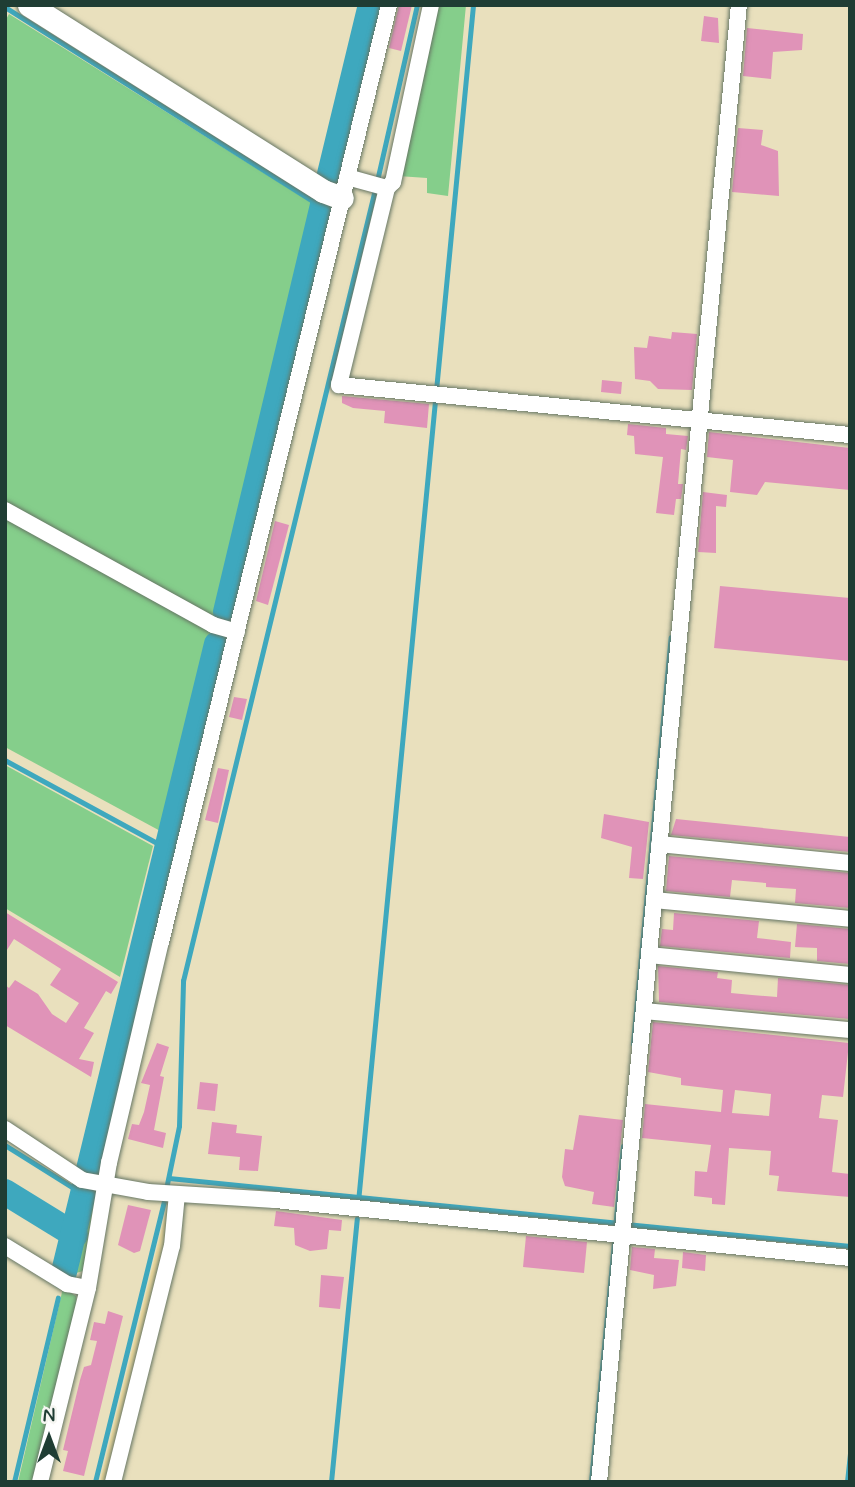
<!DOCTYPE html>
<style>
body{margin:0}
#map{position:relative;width:855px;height:1487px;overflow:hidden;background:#e9e0bd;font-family:Mynerve,sans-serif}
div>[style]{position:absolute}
.green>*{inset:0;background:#85ce8b}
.sand>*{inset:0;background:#eeda9e}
.stream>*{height:4.5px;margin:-2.25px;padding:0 2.25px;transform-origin:2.25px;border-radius:2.25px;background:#3ea8be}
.river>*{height:26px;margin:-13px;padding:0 13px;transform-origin:13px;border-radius:13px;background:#3ea8be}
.building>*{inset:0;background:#e093b8}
.roads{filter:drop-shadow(0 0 2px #667664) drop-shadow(0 0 2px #667664)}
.street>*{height:16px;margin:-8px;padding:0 8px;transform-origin:8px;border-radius:8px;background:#fff}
.secondary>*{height:23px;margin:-11.5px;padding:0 11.5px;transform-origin:11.5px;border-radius:11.5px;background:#fff}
span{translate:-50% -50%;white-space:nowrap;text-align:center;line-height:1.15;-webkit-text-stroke:6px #f6f6f2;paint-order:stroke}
.frame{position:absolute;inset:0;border:7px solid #1f3d34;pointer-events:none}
.north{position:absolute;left:14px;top:1403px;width:70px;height:70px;-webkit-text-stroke:5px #f6f6f2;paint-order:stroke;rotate:0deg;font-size:19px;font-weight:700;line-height:28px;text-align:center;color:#1f3d34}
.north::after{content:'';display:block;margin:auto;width:24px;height:32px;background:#1f3d34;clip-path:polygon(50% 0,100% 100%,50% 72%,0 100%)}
</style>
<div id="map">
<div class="green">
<div style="clip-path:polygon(435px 5px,466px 5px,448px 196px,427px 193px,427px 178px,398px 176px)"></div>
<div style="clip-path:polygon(9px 14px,317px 206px,216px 619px,5px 505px,5px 21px)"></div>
<div style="clip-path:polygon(5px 518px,214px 633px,164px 833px,5px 747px)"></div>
<div style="clip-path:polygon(5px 765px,153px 846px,120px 977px,5px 908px)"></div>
<div style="clip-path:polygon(92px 1194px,97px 1194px,83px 1271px,66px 1276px,75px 1267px)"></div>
<div style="clip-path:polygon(63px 1288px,76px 1296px,77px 1304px,33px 1482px,18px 1482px)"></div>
</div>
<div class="sand">
<div style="clip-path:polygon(169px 1199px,168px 1251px,110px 1482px,100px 1482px)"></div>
</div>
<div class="stream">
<div style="left:5px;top:7px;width:375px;rotate:32.2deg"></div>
<div style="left:377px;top:181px;width:180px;rotate:-77.2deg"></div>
<div style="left:5px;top:760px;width:186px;rotate:28.6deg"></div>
<div style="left:633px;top:1044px;width:408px;rotate:-84.7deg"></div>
<div style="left:5px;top:1145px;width:94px;rotate:32deg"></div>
<div style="left:169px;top:1178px;width:450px;rotate:5.7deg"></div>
<div style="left:166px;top:1189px;width:64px;rotate:-78.3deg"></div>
<div style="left:179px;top:1126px;width:145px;rotate:-88.4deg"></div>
<div style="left:183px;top:981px;width:815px;rotate:-76.37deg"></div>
<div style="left:358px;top:1202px;width:1203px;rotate:-84.51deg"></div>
<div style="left:626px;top:1224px;width:225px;rotate:5.6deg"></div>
<div style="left:615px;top:1229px;width:83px;rotate:-84.5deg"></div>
<div style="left:14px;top:1482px;width:189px;rotate:-76.6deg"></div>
<div style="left:95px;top:1482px;width:293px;rotate:-76.2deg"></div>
<div style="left:331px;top:1482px;width:264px;rotate:-84.4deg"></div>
<div style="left:591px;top:1482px;width:240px;rotate:-84.5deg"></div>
<div style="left:847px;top:1482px;width:31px;rotate:-84deg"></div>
</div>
<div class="river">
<div style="left:330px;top:174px;width:174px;rotate:-76.4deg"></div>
<div style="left:226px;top:612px;width:419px;rotate:-76.6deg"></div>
<div style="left:5px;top:1192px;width:82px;rotate:31.6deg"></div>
<div style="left:63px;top:1276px;width:650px;rotate:-76.31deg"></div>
</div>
<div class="building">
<div style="clip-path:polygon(399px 5px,412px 5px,401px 51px,389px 48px)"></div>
<div style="clip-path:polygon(704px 16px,718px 18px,719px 43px,701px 41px)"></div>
<div style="clip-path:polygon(747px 28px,803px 34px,802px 50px,773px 52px,771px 79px,743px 76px)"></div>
<div style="clip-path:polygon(738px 128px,763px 130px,761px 145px,778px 151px,779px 196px,732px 192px)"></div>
<div style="clip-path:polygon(672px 332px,697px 334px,692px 390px,658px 389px,650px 381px,635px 379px,634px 347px,647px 348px,649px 336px,671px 339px)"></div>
<div style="clip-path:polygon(602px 380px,622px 382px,621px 394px,601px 392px)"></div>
<div style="clip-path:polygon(342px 396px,429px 404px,427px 428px,384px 423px,385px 411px,353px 408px,342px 403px)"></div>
<div style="clip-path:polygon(628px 424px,666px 428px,666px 434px,688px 436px,686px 450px,681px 449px,678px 484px,683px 484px,682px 492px,681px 499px,676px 499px,674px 515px,656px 513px,663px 457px,635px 454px,634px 436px,627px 435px)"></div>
<div style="clip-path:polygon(709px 432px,850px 448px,850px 490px,765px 482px,757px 495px,730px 492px,733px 460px,707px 457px)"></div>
<div style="clip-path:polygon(703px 492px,727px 495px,726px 507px,716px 506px,716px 553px,698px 552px)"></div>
<div style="clip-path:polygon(275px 521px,289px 525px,268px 605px,256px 601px)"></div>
<div style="clip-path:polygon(720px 586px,850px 598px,850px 661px,714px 648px)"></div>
<div style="clip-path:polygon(234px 697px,247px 699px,242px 720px,229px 717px)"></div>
<div style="clip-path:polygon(218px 768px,229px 770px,218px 823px,205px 820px)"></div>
<div style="clip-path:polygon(604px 814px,649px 822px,643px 879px,629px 878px,632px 847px,601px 838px)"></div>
<div style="clip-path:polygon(676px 819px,850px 837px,850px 852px,671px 835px)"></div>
<div style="clip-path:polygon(669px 856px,850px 873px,850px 908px,795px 903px,796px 889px,766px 887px,766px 883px,732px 880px,730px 897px,666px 891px)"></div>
<div style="clip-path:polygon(5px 912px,118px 982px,111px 994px,106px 991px,84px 1028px,94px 1033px,79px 1059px,94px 1062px,91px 1077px,5px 1025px,5px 985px,9px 988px,15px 980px,38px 994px,52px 1014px,66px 1023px,79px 1003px,50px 985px,61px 969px,14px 939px,5px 953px)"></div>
<div style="clip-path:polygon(674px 913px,759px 921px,757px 938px,791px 942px,790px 958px,660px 946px,662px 929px,673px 930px)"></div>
<div style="clip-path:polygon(797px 924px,850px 929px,850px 964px,817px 961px,817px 948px,795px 947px)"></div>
<div style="clip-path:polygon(658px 966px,718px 972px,717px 978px,732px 980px,731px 993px,752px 995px,777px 997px,778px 978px,850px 985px,850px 1019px,659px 1002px)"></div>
<div style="clip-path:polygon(evenodd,653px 1022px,849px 1043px,843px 1097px,822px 1095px,819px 1118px,838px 1120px,832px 1172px,850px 1174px,850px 1197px,777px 1191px,779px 1176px,769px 1175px,771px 1151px,729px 1148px,725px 1205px,712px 1204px,712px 1198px,694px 1196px,695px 1171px,707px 1172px,711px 1145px,642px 1138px,645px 1104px,721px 1112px,723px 1090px,681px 1085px,681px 1078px,648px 1072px,653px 1022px,735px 1090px,771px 1094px,769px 1116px,732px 1113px,735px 1090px)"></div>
<div style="clip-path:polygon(157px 1043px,169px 1047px,160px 1076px,164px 1077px,154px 1130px,166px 1133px,163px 1148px,128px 1139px,132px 1124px,139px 1125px,144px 1112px,150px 1085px,141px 1083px)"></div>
<div style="clip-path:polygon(200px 1082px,218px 1084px,215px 1111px,197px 1109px)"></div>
<div style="clip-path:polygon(579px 1115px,623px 1120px,614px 1207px,592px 1204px,594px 1192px,565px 1186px,562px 1177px,565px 1149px,573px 1150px)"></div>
<div style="clip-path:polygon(212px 1122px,237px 1125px,236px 1133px,262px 1136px,258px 1171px,239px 1170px,240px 1157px,208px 1154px)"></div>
<div style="clip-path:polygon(128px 1205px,151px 1210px,140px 1251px,134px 1253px,118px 1245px)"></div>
<div style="clip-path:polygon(276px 1211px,342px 1220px,341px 1231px,329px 1230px,327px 1249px,310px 1251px,295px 1245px,294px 1228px,274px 1226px)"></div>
<div style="clip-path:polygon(526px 1236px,587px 1242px,584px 1273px,523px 1267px)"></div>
<div style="clip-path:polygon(632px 1247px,655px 1249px,654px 1258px,679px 1260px,676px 1286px,653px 1289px,654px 1275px,630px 1270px)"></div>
<div style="clip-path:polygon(683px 1252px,706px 1255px,705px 1271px,682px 1268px)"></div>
<div style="clip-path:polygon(321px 1275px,344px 1277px,340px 1309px,319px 1307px)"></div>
<div style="clip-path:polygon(108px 1311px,123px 1316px,84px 1476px,63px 1471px,68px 1451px,63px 1450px,80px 1380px,84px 1367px,91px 1365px,97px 1341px,90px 1340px,94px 1322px,105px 1324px)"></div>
</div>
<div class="roads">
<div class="street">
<div style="left:431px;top:5px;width:181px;rotate:102.1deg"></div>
<div style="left:393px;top:182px;width:8px;rotate:135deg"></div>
<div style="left:387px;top:188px;width:203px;rotate:103.7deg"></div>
<div style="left:339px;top:385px;width:513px;rotate:5.59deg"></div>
<div style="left:347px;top:177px;width:41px;rotate:15.4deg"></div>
<div style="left:5px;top:510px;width:238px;rotate:28.9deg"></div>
<div style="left:213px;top:625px;width:25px;rotate:16deg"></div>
<div style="left:659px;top:844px;width:192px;rotate:5.7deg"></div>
<div style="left:654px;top:900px;width:197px;rotate:5.5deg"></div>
<div style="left:649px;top:955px;width:202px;rotate:5.7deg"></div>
<div style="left:644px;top:1011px;width:207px;rotate:5.3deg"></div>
<div style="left:5px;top:1129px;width:92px;rotate:33.5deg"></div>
<div style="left:82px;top:1180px;width:67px;rotate:10.3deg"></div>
<div style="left:148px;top:1192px;width:127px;rotate:3.6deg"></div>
<div style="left:275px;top:1200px;width:578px;rotate:5.76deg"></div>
<div style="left:5px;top:1246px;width:73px;rotate:31.5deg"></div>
<div style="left:67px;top:1284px;width:21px;rotate:11deg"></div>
<div style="left:40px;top:1482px;width:200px;rotate:-76.1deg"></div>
<div style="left:88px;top:1288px;width:127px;rotate:-80.5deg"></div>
<div style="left:109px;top:1163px;width:227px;rotate:-76.8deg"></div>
<div style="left:161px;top:942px;width:964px;rotate:-76.32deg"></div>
<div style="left:113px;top:1482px;width:243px;rotate:-76deg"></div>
<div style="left:172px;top:1246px;width:52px;rotate:-84.5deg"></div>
<div style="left:599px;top:1482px;width:1484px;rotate:-84.59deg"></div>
</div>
<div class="secondary">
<div style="left:29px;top:5px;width:348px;rotate:32.3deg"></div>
<div style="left:323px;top:191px;width:20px;rotate:20deg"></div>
</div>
</div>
<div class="frame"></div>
<div class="north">N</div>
</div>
